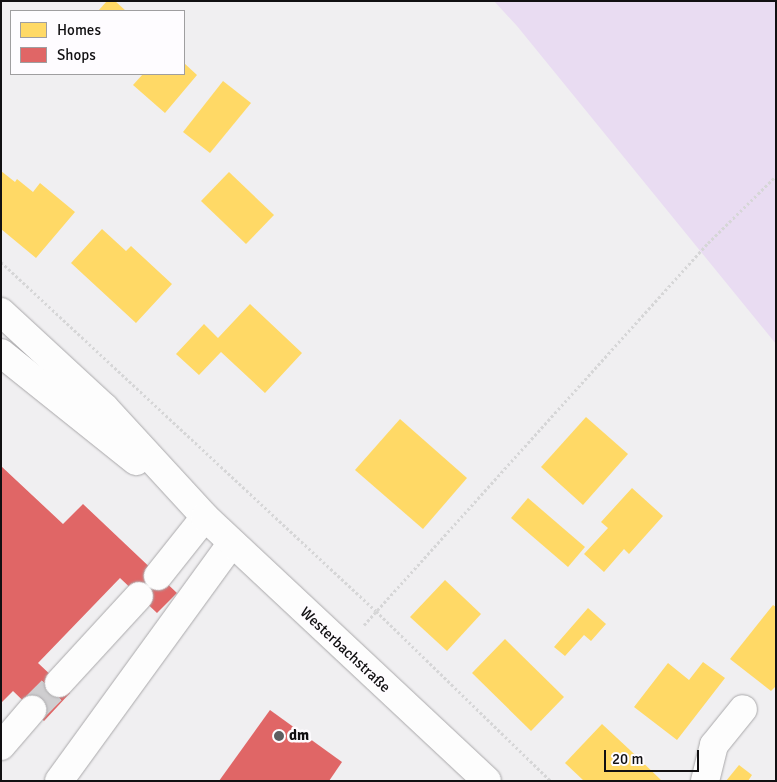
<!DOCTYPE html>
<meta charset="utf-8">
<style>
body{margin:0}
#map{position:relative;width:777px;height:782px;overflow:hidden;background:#f0eff1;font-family:Signika,sans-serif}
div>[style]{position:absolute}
.green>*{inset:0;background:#e9dcf2}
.homes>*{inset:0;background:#ffd966}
.shops>*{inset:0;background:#e06666}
.minor-tunnel>*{height:28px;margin-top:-14px;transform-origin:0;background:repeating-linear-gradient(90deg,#cfced0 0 28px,transparent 0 42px)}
.path>*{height:3px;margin-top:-1.5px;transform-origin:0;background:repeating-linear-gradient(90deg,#d6d6d7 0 2.5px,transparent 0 5px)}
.roads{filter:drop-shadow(0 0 1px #a9a8aa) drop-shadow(0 0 1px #a9a8aa)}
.minor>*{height:28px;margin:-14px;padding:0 14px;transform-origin:14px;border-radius:14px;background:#fdfdfd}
.major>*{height:28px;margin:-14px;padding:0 14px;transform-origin:14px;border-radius:14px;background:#fdfdfd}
.dots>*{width:14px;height:14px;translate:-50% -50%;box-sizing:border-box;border:2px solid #fefcff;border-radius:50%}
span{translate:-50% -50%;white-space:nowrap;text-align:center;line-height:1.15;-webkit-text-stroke:5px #fefcff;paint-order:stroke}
.street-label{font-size:15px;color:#111012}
.poi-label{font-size:15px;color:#111012;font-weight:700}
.left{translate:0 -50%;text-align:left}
.frame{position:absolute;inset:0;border:2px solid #111012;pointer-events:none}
.legend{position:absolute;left:10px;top:10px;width:175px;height:65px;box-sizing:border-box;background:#fefcff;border:1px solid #9f9ea0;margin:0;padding:6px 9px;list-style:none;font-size:15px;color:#111012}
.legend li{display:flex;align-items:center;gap:10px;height:25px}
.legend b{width:25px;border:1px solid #9f9ea0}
.scale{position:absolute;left:604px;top:750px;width:95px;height:22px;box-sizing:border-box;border:2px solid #111012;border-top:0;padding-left:6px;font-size:15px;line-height:18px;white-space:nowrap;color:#111012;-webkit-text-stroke:4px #fefcff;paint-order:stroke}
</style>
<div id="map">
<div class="green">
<div style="clip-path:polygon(494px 1px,776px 1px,776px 344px,517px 26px)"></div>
</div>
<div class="homes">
<div style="clip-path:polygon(107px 1px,115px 1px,126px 11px,98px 11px)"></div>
<div style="clip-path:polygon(184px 63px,197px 75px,165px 113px,133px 85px,143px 74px,184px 74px)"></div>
<div style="clip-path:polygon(223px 81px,251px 103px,210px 153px,183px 132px)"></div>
<div style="clip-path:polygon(1px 171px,15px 182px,17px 179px,33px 192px,40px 183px,75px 212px,36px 258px,1px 229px)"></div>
<div style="clip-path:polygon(229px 172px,274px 215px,246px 244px,201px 201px)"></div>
<div style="clip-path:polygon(102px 229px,126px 251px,131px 246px,172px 284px,136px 323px,71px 263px)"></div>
<div style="clip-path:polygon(250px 304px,302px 353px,265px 393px,221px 352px,199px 375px,176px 354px,204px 324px,218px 338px)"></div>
<div style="clip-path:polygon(586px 417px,628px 454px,583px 505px,541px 467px)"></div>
<div style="clip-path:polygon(400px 419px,467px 478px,423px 529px,355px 470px)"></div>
<div style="clip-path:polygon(632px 488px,663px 516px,629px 554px,624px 549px,604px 572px,584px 554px,608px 528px,601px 522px)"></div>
<div style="clip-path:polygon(528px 498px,585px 547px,568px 567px,511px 518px)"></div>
<div style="clip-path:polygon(445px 580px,481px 614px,447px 651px,410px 617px)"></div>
<div style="clip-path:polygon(773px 605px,776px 607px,776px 686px,771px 691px,730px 659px)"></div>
<div style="clip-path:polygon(588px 608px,606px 624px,591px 641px,584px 635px,565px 656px,554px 647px)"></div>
<div style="clip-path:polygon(505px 639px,564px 697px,531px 731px,472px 673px)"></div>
<div style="clip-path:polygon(703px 662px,725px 678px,677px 740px,634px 707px,668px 663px,689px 680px)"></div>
<div style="clip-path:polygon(602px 724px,631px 751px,662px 781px,584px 781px,565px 763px)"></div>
<div style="clip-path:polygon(739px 765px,752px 775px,748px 781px,726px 781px)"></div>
</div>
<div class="shops">
<div style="clip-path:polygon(1px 466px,63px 524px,83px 504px,177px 593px,157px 613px,120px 578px,38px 663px,70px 693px,44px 721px,13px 691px,1px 703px)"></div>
<div style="clip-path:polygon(270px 710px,342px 762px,329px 781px,219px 781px)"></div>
</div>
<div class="minor-tunnel">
<div style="left:32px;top:710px;width:38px;rotate:-45deg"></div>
</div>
<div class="path">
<div style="left:1px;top:262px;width:512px;rotate:42.94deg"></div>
<div style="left:376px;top:611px;width:244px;rotate:44.2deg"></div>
<div style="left:364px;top:625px;width:514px;rotate:-48deg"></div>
<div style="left:708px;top:243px;width:95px;rotate:-44.6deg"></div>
</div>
<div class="roads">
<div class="minor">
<div style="left:158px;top:576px;width:75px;rotate:-51.5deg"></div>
<div style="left:59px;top:683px;width:118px;rotate:-47.4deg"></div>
<div style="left:1px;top:746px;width:48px;rotate:-49.3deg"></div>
<div style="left:59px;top:781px;width:294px;rotate:-54deg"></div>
<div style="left:705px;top:781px;width:37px;rotate:-76deg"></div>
<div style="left:714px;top:745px;width:46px;rotate:-51.1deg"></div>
</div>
<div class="major">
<div style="left:1px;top:312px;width:140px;rotate:42.7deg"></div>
<div style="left:104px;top:407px;width:149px;rotate:47.4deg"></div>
<div style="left:205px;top:517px;width:386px;rotate:43.1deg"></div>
<div style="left:1px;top:353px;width:173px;rotate:38.7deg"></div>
</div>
</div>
<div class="dots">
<div style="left:279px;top:736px;background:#5f5e60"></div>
</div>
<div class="street-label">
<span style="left:345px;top:650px;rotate:43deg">Westerbachstraße</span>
</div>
<div class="poi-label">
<span class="left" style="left:289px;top:736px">dm</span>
</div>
<div class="frame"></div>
<ul class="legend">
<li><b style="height:14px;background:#ffd966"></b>Homes</li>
<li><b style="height:14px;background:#e06666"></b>Shops</li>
</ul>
<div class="scale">20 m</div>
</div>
